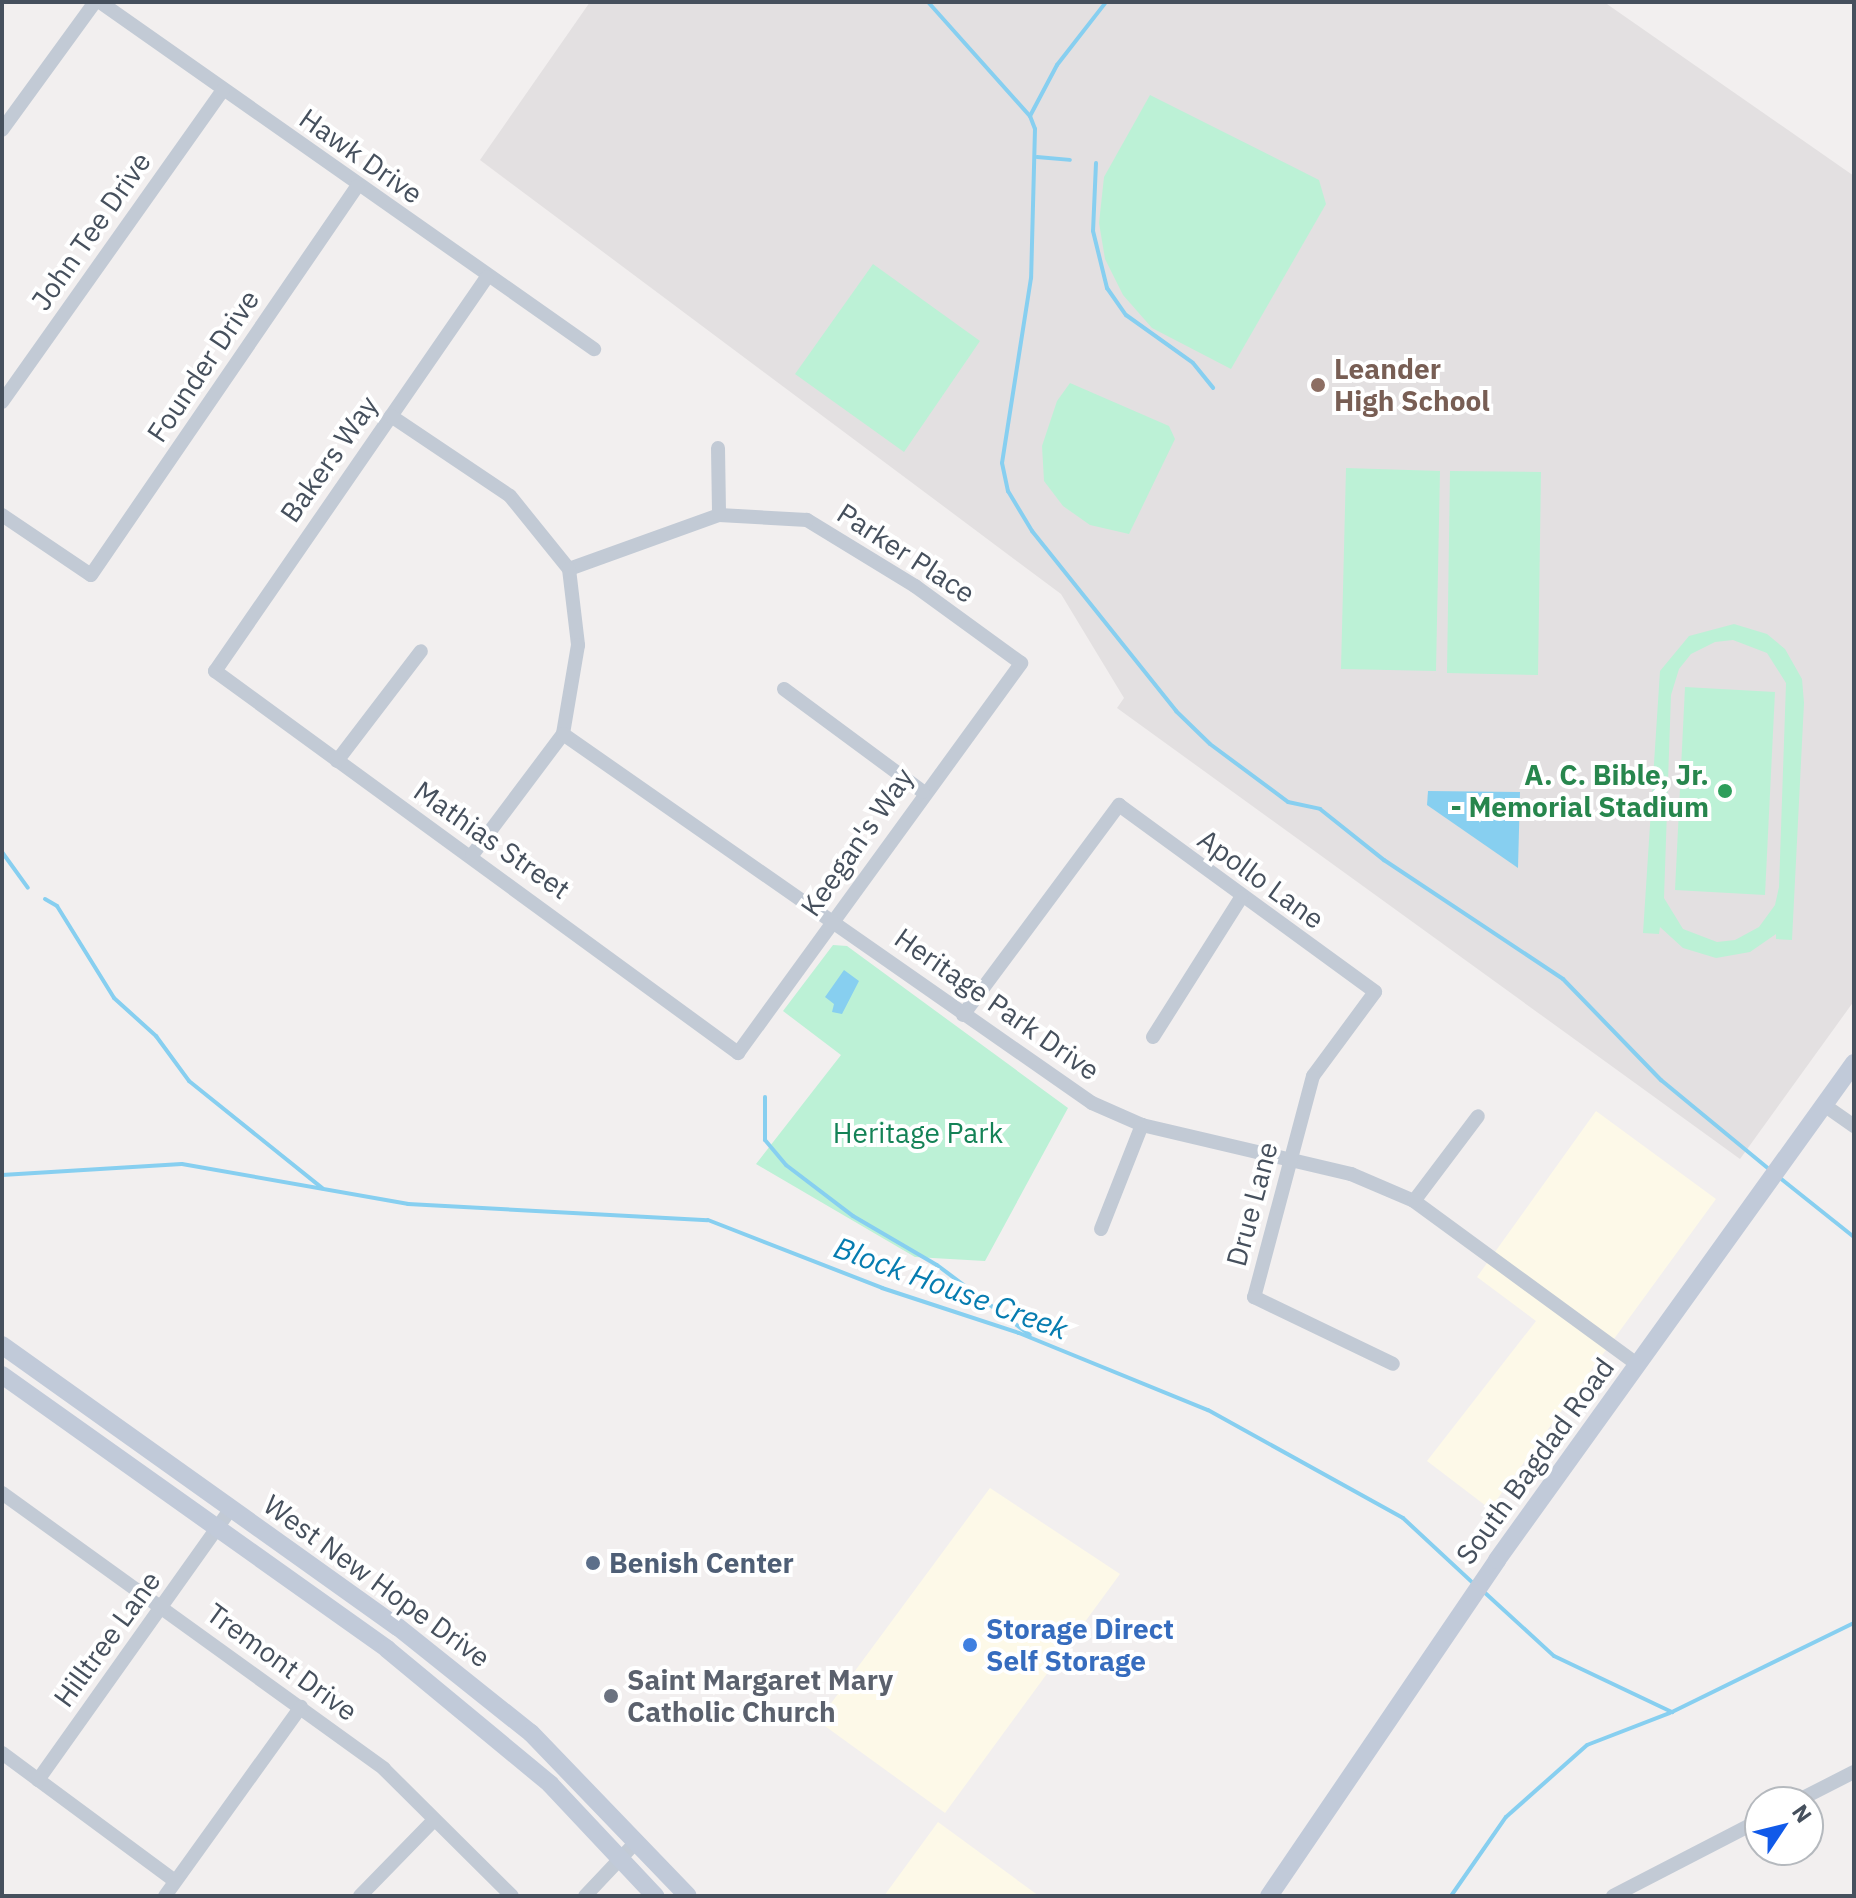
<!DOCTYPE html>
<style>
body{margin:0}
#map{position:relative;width:1856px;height:1898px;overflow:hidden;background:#f2efef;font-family:"IBM Plex Sans",sans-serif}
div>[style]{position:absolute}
.commercial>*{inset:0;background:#fdf9e8}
.education>*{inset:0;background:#e3e0e1}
.green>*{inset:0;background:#bcf1d6}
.water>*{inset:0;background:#87cff0}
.stream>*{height:4px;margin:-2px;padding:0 2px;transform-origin:2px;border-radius:2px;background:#87cff0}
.minor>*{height:14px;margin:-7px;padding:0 7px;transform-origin:7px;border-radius:7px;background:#c2cad5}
.secondary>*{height:18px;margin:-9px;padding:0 9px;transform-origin:9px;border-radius:9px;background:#c1cad9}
.dots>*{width:22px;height:22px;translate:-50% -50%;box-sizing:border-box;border:4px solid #fff;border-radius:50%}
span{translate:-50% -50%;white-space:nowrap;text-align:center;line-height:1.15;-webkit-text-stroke:8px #fff;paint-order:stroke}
.street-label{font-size:28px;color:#46505d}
.education-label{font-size:28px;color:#785e54;font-weight:700}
.left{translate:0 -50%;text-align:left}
.leisure-label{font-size:28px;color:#27864d;font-weight:700}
.right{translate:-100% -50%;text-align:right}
.park-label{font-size:28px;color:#138256}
.service-label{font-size:28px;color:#4e5e75;font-weight:700}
.shop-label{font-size:28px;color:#366cbe;font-weight:700}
.worship-label{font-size:28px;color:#5b616d;font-weight:700}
.water-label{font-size:30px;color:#067cb0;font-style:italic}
.frame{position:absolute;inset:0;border:4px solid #46505d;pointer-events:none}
.north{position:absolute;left:1744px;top:1786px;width:80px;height:80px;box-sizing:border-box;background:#fff;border:2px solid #b5b9be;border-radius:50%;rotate:55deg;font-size:22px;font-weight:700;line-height:32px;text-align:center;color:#46505d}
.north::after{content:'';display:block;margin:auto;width:28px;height:36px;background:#115ae9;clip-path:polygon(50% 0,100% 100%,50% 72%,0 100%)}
</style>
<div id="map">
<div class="commercial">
<div style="clip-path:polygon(1596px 1111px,1716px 1199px,1490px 1509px,1427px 1461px,1536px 1321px,1477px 1277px)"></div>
<div style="clip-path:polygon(990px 1488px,1120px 1574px,945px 1813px,818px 1721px)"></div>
<div style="clip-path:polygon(938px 1822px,1039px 1896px,884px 1896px)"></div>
</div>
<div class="education">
<div style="clip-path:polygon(590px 2px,1604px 2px,1854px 176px,1854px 1001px,1740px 1159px,1117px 708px,1124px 698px,1061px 594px,480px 160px)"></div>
</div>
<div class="green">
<div style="clip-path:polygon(1150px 95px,1319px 180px,1326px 204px,1231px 369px,1152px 328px,1123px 295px,1105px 259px,1099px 223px,1104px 177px)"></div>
<div style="clip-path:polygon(873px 264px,980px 341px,904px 452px,795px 374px)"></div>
<div style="clip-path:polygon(1070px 383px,1169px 426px,1175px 439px,1129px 534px,1090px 525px,1063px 506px,1044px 481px,1042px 446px,1057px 401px)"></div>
<div style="clip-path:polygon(1346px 468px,1440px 471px,1436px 671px,1341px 669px)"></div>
<div style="clip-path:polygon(1450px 471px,1541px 472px,1538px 675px,1447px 673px)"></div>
<div style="clip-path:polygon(evenodd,1734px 624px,1767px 634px,1785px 649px,1802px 679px,1804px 703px,1792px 940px,1776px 939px,1776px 934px,1750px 952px,1716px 958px,1683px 948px,1660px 927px,1659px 934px,1643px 933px,1660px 671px,1689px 636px,1734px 624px,1733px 640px,1767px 653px,1786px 683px,1779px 887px,1775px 905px,1759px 927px,1735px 940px,1717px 942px,1683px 929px,1664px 898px,1671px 695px,1679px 669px,1691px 654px,1715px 642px,1733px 640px)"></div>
<div style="clip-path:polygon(1685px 687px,1775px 692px,1765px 895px,1675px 890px)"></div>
<div style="clip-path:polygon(833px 945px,847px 946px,1068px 1108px,985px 1261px,915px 1257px,756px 1164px,841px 1055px,783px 1011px)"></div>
</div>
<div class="water">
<div style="clip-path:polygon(1428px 791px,1520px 792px,1518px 868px,1427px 805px)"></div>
<div style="clip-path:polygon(844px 970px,859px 981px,842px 1014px,832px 1012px,834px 1004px,825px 997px)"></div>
</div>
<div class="stream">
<div style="left:928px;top:2px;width:153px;rotate:48.2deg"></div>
<div style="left:1030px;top:116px;width:14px;rotate:69deg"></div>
<div style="left:1035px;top:129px;width:149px;rotate:91.5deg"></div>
<div style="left:1031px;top:278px;width:187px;rotate:98.9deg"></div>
<div style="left:1002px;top:463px;width:29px;rotate:78deg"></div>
<div style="left:1008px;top:491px;width:47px;rotate:59deg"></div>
<div style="left:1032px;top:531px;width:231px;rotate:51.3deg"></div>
<div style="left:1176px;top:711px;width:47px;rotate:44.1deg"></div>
<div style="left:1210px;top:744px;width:97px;rotate:36.6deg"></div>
<div style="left:1288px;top:802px;width:33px;rotate:12deg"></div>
<div style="left:1320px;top:809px;width:82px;rotate:38.6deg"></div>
<div style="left:1384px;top:860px;width:215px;rotate:33.6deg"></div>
<div style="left:1563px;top:979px;width:141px;rotate:45.9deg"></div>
<div style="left:1661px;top:1080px;width:141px;rotate:39.5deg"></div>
<div style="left:1030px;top:116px;width:58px;rotate:-62.1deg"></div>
<div style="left:1057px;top:65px;width:80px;rotate:-52.1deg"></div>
<div style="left:1037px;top:157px;width:33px;rotate:5deg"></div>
<div style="left:1096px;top:163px;width:68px;rotate:92.5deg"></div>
<div style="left:1093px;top:231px;width:59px;rotate:76.2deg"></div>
<div style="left:1107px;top:288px;width:33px;rotate:55deg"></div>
<div style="left:1126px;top:315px;width:82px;rotate:35.6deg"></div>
<div style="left:1193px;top:363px;width:32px;rotate:51deg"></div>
<div style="left:2px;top:852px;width:44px;rotate:54.2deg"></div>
<div style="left:45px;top:899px;width:14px;rotate:30deg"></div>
<div style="left:57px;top:906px;width:108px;rotate:58.2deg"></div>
<div style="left:114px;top:998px;width:57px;rotate:42.1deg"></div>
<div style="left:156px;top:1036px;width:56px;rotate:53.7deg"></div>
<div style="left:189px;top:1081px;width:171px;rotate:38.8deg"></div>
<div style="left:765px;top:1097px;width:43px;rotate:90deg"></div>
<div style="left:765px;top:1140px;width:33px;rotate:50deg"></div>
<div style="left:786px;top:1165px;width:84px;rotate:37.3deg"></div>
<div style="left:853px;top:1216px;width:97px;rotate:30.3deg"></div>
<div style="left:937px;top:1265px;width:116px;rotate:37deg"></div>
<div style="left:2px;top:1175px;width:180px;rotate:-3.5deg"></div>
<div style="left:182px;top:1164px;width:230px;rotate:10deg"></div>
<div style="left:408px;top:1204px;width:300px;rotate:3.1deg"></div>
<div style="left:708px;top:1220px;width:187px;rotate:21.3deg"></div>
<div style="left:882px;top:1288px;width:144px;rotate:18.2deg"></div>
<div style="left:1019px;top:1333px;width:204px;rotate:22.2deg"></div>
<div style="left:1208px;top:1410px;width:223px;rotate:29deg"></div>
<div style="left:1403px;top:1518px;width:96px;rotate:42.9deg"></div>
<div style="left:1780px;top:1178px;width:95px;rotate:38.6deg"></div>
<div style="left:1483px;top:1591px;width:96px;rotate:42.5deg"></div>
<div style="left:1554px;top:1656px;width:131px;rotate:25.4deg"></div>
<div style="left:1672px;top:1712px;width:203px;rotate:-26.1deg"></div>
<div style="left:1451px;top:1896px;width:96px;rotate:-55.2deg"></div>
<div style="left:1506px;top:1817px;width:108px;rotate:-41.6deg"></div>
<div style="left:1587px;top:1745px;width:89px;rotate:-21.1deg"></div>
</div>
<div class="minor">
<div style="left:100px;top:2px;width:604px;rotate:35.09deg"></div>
<div style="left:2px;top:130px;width:158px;rotate:-54deg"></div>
<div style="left:487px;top:277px;width:479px;rotate:124.6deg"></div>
<div style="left:215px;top:671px;width:648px;rotate:36.14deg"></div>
<div style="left:738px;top:1053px;width:482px;rotate:-54deg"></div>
<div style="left:1021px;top:663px;width:131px;rotate:-144deg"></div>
<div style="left:915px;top:586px;width:127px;rotate:-148.6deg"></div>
<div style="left:807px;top:520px;width:88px;rotate:-176.7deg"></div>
<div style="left:719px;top:515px;width:159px;rotate:160.2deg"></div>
<div style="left:2px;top:402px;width:382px;rotate:-54.7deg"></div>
<div style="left:391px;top:416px;width:143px;rotate:33.9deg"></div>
<div style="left:510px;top:496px;width:94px;rotate:51.1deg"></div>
<div style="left:569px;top:569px;width:77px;rotate:83.2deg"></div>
<div style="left:578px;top:645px;width:90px;rotate:99.6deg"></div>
<div style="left:563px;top:734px;width:151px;rotate:126.9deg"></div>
<div style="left:718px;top:448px;width:67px;rotate:89.1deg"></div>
<div style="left:2px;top:515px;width:107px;rotate:34deg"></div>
<div style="left:91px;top:575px;width:471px;rotate:-55.6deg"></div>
<div style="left:784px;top:689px;width:173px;rotate:36.5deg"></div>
<div style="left:563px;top:734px;width:645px;rotate:34.9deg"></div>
<div style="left:1092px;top:1103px;width:55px;rotate:23.7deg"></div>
<div style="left:1142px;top:1125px;width:215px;rotate:13.2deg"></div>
<div style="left:1351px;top:1174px;width:69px;rotate:23.2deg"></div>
<div style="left:1414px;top:1201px;width:278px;rotate:36.2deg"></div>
<div style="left:337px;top:761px;width:138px;rotate:-52.6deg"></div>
<div style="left:963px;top:1015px;width:262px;rotate:-53.4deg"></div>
<div style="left:1119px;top:805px;width:317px;rotate:36.1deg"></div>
<div style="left:1375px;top:992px;width:104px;rotate:126.4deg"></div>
<div style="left:1313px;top:1076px;width:229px;rotate:104.9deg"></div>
<div style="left:1254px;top:1297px;width:154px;rotate:25.7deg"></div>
<div style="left:1153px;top:1037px;width:165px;rotate:-57.7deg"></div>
<div style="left:1824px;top:1105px;width:37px;rotate:35deg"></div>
<div style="left:1414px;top:1201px;width:106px;rotate:-53deg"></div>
<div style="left:1101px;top:1229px;width:112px;rotate:-68.5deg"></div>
<div style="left:2px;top:1493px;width:471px;rotate:35.8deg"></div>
<div style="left:384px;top:1769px;width:180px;rotate:44.8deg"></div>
<div style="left:2px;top:1753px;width:215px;rotate:36.5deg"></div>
<div style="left:38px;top:1780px;width:334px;rotate:-54.6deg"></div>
<div style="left:1795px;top:1802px;width:66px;rotate:-27deg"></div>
<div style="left:165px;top:1896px;width:233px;rotate:-54.3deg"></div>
<div style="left:360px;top:1896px;width:106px;rotate:-45.8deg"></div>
<div style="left:585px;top:1896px;width:76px;rotate:-46.6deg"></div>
<div style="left:1613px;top:1896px;width:165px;rotate:-27.3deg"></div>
</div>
<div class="secondary">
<div style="left:2px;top:1345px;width:486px;rotate:35.5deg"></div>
<div style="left:398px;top:1627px;width:170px;rotate:38.6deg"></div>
<div style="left:531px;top:1733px;width:226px;rotate:46.1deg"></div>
<div style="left:2px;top:1375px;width:473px;rotate:35.4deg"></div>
<div style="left:387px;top:1649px;width:212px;rotate:39.6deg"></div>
<div style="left:550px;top:1784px;width:154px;rotate:46.8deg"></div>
<div style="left:1269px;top:1896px;width:406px;rotate:-55.8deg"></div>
<div style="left:1497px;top:1560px;width:612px;rotate:-54.31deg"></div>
</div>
<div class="dots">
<div style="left:1318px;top:385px;background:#8d6e63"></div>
<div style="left:1725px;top:791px;background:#2e9e5b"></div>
<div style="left:593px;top:1563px;background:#5c6f8a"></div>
<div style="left:970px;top:1645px;background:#3f7fe0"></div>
<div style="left:611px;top:1696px;background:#6b7280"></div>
</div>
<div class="street-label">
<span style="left:361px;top:156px;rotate:35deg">Hawk Drive</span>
<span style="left:91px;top:231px;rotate:-55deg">John Tee Drive</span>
<span style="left:203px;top:366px;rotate:-56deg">Founder Drive</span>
<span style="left:329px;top:459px;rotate:-55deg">Bakers Way</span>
<span style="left:906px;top:553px;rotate:33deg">Parker Place</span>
<span style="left:492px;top:840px;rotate:35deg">Mathias Street</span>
<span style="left:857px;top:842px;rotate:-55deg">Keegan's Way</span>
<span style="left:1261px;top:879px;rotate:36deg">Apollo Lane</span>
<span style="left:997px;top:1004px;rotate:35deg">Heritage Park Drive</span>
<span style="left:1252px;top:1204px;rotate:-75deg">Drue Lane</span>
<span style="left:1535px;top:1461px;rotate:-54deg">South Bagdad Road</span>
<span style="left:377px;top:1581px;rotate:36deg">West New Hope Drive</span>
<span style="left:107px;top:1639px;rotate:-54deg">Hilltree Lane</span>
<span style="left:282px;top:1662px;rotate:36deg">Tremont Drive</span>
</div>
<div class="education-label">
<span class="left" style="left:1334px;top:385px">Leander<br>High School</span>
</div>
<div class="leisure-label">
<span class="right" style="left:1709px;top:791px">A. C. Bible, Jr.<br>- Memorial Stadium</span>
</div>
<div class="park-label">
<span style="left:918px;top:1133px">Heritage Park</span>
</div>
<div class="service-label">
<span class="left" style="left:609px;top:1563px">Benish Center</span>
</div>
<div class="shop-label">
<span class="left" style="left:986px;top:1645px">Storage Direct<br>Self Storage</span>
</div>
<div class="worship-label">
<span class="left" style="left:627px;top:1696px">Saint Margaret Mary<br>Catholic Church</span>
</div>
<div class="water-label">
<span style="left:951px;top:1288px;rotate:20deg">Block House Creek</span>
</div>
<div class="frame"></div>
<div class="north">N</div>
</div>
